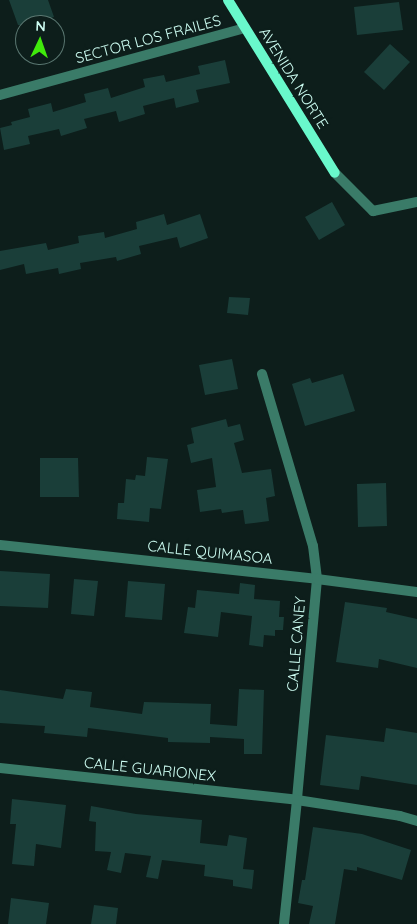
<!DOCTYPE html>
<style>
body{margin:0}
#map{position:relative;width:417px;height:924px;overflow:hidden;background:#0d1e1b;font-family:Quicksand,sans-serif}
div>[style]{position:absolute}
.building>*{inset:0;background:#1a3e39}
.street>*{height:10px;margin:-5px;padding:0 5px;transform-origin:5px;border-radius:5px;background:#3a7b68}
.secondary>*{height:10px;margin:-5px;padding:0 5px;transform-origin:5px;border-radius:5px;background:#69f8cb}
span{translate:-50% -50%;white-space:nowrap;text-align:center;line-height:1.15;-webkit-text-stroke:4px #0d1e1b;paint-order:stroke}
.street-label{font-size:15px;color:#cdfdf2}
.north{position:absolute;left:15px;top:15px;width:50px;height:50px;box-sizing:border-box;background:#0d1e1b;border:1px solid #5a7771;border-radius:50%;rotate:3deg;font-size:14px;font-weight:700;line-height:20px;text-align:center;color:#cdfdf2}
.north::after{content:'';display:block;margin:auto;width:18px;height:22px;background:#40ea0c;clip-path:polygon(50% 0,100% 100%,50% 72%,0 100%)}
</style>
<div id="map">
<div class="building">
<div style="clip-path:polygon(9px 0,48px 0,54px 17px,38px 22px,39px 25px,18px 25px)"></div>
<div style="clip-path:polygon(399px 2px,403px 30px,357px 35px,354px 7px)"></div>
<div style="clip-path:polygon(390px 44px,410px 62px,384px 90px,364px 72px)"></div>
<div style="clip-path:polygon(225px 60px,230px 83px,196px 90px,199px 102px,176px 108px,174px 98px,143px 106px,145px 114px,119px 122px,116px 111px,84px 119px,87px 128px,61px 136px,59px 129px,28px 136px,30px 144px,4px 150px,0 128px,12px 125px,11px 122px,30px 117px,28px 109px,51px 103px,53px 112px,86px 102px,84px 94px,108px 88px,111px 98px,145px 87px,143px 79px,164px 75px,166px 82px,200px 74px,198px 66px)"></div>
<div style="clip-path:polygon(332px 202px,345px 225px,319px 240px,305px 217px)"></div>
<div style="clip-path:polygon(164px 214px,167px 225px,200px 214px,208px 238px,180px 248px,177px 237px,139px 246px,141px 254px,117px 261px,116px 257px,80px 263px,81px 269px,59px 274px,58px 268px,26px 274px,24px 264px,0 270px,0 251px,46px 243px,48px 250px,79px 243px,78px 236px,104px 232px,105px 238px,137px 229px,136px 222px)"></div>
<div style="clip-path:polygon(229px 297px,250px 298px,248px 315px,227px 313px)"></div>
<div style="clip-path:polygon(232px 359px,238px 389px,205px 395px,199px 365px)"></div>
<div style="clip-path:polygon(343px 374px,355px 411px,305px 426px,292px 384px,310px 378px,312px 383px)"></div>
<div style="clip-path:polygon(226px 419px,228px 427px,240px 424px,244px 440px,234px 443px,242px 473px,271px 469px,275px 496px,266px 498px,269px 521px,245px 524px,243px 510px,222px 513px,221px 509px,200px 512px,197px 490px,216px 487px,212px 458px,191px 463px,187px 445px,194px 443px,191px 428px)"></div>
<div style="clip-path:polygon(147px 457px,168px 459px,161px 509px,150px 508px,149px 522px,117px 519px,118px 503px,124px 503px,126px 479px,135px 480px,136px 475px,145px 476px)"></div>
<div style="clip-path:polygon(40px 458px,78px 458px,79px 497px,40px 497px)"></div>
<div style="clip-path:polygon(386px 483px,387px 526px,358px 527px,357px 484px)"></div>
<div style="clip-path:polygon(0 571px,50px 574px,48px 608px,0 606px)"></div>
<div style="clip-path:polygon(74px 579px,98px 581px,94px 616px,71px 614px)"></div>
<div style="clip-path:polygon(128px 581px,165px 584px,162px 620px,125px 617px)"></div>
<div style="clip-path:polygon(240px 583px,255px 585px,254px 599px,280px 601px,279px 617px,284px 617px,283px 630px,275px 630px,275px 636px,264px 635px,263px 647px,249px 645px,252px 616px,221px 612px,218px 637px,184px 633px,188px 607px,195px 608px,197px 590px,239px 594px)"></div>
<div style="clip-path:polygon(345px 602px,387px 608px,386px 612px,417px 619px,417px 668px,379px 659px,378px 668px,336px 662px)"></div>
<div style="clip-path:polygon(66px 689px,92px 692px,90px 707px,142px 714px,144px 702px,211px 704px,210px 724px,237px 726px,239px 689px,264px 690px,262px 754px,244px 754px,244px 739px,210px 737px,210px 743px,168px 742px,168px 738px,88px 728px,87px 737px,44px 733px,45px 726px,0 723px,0 690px,63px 699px)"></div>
<div style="clip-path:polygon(386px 728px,417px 733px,417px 785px,361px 776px,359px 790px,320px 785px,326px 735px,384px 742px)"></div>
<div style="clip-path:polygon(12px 799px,66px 805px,61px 848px,36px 844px,34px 866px,12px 864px,16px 824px,10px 824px)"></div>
<div style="clip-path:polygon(91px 806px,136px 814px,202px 820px,200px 843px,227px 846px,229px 835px,247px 838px,243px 869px,254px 870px,252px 889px,233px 886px,233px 880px,204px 876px,205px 865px,162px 860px,158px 879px,146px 877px,151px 856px,125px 853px,121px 873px,107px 870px,111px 852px,95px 851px,96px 822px,89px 821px)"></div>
<div style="clip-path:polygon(313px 827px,362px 834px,411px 850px,402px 880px,357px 867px,357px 871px,344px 869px,335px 924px,309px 924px,313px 906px,298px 903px,302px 880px,305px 880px)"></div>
<div style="clip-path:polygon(11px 898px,49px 903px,46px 924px,8px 924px)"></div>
<div style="clip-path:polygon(94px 905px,118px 908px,116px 924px,91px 924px)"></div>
</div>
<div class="street">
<div style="left:0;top:95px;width:254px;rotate:-15.3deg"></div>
<div style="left:335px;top:173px;width:54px;rotate:45deg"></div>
<div style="left:373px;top:211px;width:45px;rotate:-11.6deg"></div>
<div style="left:262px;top:374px;width:179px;rotate:73.5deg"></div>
<div style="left:313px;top:546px;width:33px;rotate:83deg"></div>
<div style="left:317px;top:579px;width:222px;rotate:95.2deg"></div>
<div style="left:297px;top:800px;width:125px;rotate:96deg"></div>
<div style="left:0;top:545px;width:319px;rotate:6.1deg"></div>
<div style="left:317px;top:579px;width:101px;rotate:7.4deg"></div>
<div style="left:0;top:768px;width:299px;rotate:6.1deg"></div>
<div style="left:297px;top:800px;width:104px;rotate:8.8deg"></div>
<div style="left:400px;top:816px;width:18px;rotate:16deg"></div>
</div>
<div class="secondary">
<div style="left:228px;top:0;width:203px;rotate:58.3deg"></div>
</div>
<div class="street-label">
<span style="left:148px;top:39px;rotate:-15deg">SECTOR LOS FRAILES</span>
<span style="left:294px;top:78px;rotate:58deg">AVENIDA NORTE</span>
<span style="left:210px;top:552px;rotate:6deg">CALLE QUIMASOA</span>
<span style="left:296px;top:644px;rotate:-85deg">CALLE CANEY</span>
<span style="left:150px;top:769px;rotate:6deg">CALLE GUARIONEX</span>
</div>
<div class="north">N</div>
</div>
